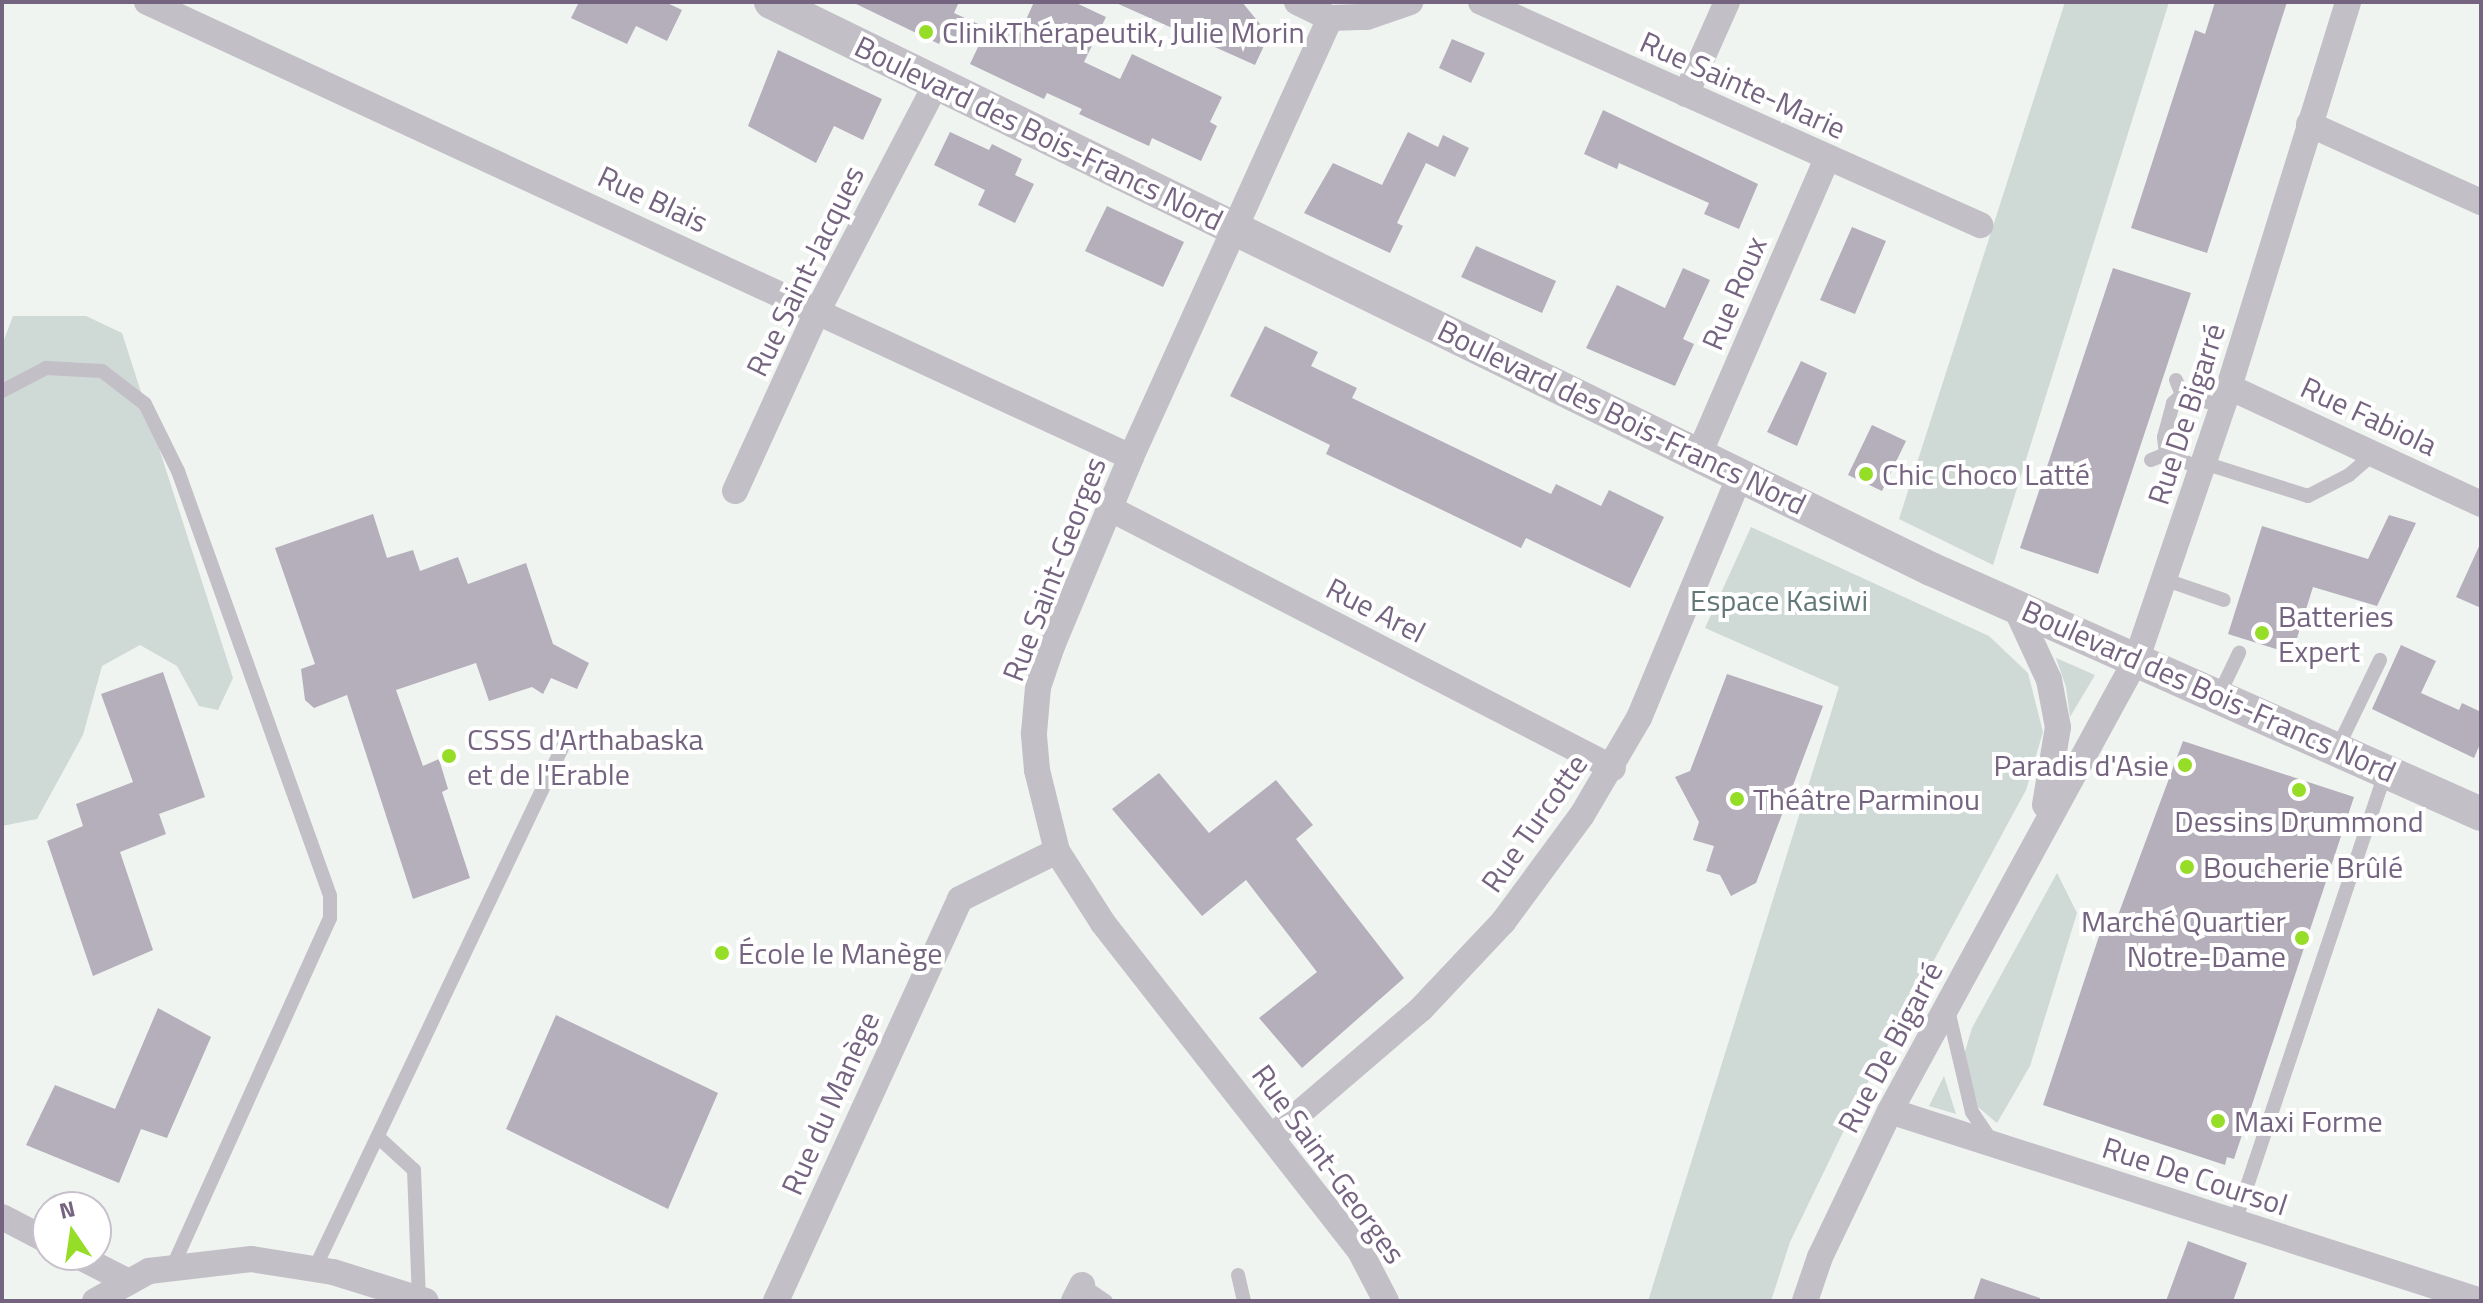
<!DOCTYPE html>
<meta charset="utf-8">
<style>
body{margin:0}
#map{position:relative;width:2483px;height:1303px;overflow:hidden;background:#f0f4f0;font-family:"Titillium Web",sans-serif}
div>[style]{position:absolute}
.green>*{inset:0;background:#cfd9d6}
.building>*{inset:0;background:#b4afba}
.service>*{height:14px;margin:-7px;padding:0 7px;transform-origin:7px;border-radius:7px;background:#c3bfc6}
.minor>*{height:26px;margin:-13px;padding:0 13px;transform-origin:13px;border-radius:13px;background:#c3bfc6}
.tertiary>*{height:34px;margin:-17px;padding:0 17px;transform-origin:17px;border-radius:17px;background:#c3bfc6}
.dots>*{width:22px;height:22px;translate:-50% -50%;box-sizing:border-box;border:4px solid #fff;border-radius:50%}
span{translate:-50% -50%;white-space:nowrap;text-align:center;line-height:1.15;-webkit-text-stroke:8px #fff;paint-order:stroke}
.poi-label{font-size:30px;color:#756480}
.left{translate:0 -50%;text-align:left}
.right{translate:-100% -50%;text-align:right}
.street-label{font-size:30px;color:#756480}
.park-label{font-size:30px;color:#627777}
.frame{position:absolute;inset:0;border:4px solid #756480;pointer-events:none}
.north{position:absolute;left:32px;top:1191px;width:80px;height:80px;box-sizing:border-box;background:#fff;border:2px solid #c8c1cc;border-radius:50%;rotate:347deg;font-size:22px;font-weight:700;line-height:32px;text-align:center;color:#756480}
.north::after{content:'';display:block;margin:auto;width:28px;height:36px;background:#95dd26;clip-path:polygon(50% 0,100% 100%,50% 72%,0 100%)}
</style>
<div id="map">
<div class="green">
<div style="clip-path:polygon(2065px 2px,2169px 2px,1993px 565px,1899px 519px)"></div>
<div style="clip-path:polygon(13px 316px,86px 316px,122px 333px,233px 678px,218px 710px,199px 706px,177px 666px,140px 645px,102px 666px,83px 735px,37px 819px,2px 826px,2px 345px)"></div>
<div style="clip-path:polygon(1751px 527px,1989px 636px,2028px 673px,2043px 732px,2026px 790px,1861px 1095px,1790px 1242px,1771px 1301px,1648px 1301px,1839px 687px,1705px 628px)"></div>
<div style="clip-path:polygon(2056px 658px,2095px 675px,2070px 717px,2066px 687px)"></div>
<div style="clip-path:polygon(2057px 873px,2077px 913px,2030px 1066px,1997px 1123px,1978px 1107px,1964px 1055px,1972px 1028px)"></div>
<div style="clip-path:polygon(1944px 1076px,1956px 1114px,1929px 1106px)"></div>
</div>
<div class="building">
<div style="clip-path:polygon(579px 2px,665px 2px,682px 10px,667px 41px,636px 26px,627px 44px,571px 18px)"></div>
<div style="clip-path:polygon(852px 2px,959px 2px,954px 13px,987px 28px,991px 19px,1020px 33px,1034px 2px,1074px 2px,1106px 17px,1084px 62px,1120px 79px,1132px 54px,1222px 97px,1210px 122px,1217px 126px,1201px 161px,1152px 138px,1149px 146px,1079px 114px,1082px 109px,1047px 93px,1044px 99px,970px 64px,978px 47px,944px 32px,939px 44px)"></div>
<div style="clip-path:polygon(1114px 2px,1242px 2px,1269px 35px,1255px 65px)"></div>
<div style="clip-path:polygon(2215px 2px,2287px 2px,2207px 253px,2131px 228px,2195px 30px,2205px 34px)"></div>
<div style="clip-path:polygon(1452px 39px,1485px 53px,1471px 83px,1439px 68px)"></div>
<div style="clip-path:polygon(778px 50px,882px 99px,863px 140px,834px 126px,816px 163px,748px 126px)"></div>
<div style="clip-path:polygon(1603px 110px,1758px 184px,1739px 229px,1704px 214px,1709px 203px,1619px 163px,1617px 169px,1584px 154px)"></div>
<div style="clip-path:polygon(950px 132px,989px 150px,992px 144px,1022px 159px,1015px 175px,1034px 184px,1015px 223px,978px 205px,985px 190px,934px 165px)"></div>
<div style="clip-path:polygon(1408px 132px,1438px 147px,1443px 135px,1469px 148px,1455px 177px,1426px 163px,1397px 223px,1403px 226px,1390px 253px,1304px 213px,1333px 163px,1382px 185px)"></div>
<div style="clip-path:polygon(1107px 206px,1184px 242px,1163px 287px,1085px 251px)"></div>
<div style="clip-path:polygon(1852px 227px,1886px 241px,1855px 314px,1820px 300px)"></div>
<div style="clip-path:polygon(1476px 246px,1556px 281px,1542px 313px,1461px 277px)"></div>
<div style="clip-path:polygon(1683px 268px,1710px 280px,1683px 339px,1694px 344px,1675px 386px,1586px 348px,1617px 285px,1665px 308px)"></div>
<div style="clip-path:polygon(2113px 268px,2191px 293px,2098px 574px,2020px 548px)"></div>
<div style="clip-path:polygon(1265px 326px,1318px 352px,1311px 366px,1357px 388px,1352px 398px,1551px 494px,1556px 484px,1601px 506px,1609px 490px,1664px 517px,1630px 588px,1526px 538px,1521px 548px,1326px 454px,1330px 445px,1230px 396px)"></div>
<div style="clip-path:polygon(1801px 361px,1827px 373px,1797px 446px,1767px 432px)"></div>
<div style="clip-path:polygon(1872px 425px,1906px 441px,1882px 491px,1848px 475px)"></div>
<div style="clip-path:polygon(373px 514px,387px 558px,413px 550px,420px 571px,458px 557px,468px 584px,526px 563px,553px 644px,589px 663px,577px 689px,551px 678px,543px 694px,532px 687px,489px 701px,476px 663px,396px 690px,423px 766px,439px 759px,448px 789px,442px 792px,470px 878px,413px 899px,347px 695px,314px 708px,305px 700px,301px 669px,315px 664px,275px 548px)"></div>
<div style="clip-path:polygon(2389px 515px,2416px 523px,2377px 606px,2313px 587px,2292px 654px,2228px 634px,2262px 526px,2368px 559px)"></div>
<div style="clip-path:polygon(2481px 542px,2481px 608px,2456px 597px)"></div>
<div style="clip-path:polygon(2401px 645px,2436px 661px,2421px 693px,2459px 710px,2462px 703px,2481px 712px,2481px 742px,2474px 758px,2372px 709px)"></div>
<div style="clip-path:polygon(163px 672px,205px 797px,159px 814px,166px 834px,120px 852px,153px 950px,93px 976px,47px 841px,83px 826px,76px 804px,133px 782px,101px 694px)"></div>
<div style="clip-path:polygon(1727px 674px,1823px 706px,1756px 883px,1731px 896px,1720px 875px,1706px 871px,1714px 846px,1693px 840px,1699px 822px,1675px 777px,1690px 771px)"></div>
<div style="clip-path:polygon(2183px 741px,2354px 797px,2234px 1159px,2227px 1157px,2225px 1165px,2043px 1105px,2106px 915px,2117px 918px)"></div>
<div style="clip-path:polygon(1159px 773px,1209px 833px,1276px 780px,1313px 825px,1296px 839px,1404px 978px,1302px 1068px,1259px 1018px,1317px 972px,1246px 880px,1202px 916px,1112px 809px)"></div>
<div style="clip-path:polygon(158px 1008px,211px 1037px,167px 1138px,141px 1129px,119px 1183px,26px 1145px,55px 1085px,115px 1109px)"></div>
<div style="clip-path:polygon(556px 1015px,718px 1093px,668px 1209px,506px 1129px)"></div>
<div style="clip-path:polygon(2188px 1241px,2247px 1263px,2233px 1301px,2166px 1301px)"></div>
<div style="clip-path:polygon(1981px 1278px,2040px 1298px,2040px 1301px,1973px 1301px)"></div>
</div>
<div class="service">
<div style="left:2176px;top:380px;width:16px;rotate:68deg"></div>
<div style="left:2px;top:391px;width:50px;rotate:-27.6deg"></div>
<div style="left:46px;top:368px;width:56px;rotate:3.1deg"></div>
<div style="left:102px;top:371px;width:54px;rotate:37.5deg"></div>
<div style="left:145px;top:404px;width:75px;rotate:63.8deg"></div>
<div style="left:178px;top:471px;width:451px;rotate:70.3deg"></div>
<div style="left:330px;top:896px;width:22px;rotate:90deg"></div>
<div style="left:330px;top:918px;width:380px;rotate:114.3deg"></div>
<div style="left:2151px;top:460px;width:16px;rotate:-22deg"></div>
<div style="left:2204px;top:463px;width:109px;rotate:17.6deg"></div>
<div style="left:2308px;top:496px;width:46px;rotate:-27.1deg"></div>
<div style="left:2349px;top:475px;width:32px;rotate:-41deg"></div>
<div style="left:2202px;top:469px;width:39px;rotate:-157deg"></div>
<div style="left:2166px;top:454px;width:17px;rotate:-97deg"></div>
<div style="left:2164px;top:437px;width:35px;rotate:-75deg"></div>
<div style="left:2173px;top:403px;width:12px;rotate:-42deg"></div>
<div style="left:2182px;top:395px;width:42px;rotate:15deg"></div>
<div style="left:2166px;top:580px;width:61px;rotate:19deg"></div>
<div style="left:2219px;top:695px;width:47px;rotate:-64.5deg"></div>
<div style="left:2337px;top:749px;width:99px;rotate:-64.2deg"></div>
<div style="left:1948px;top:1010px;width:105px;rotate:76.8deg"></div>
<div style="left:1972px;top:1112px;width:34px;rotate:56deg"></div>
<div style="left:378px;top:1137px;width:49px;rotate:42.5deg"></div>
<div style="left:414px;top:1170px;width:129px;rotate:87.8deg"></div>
<div style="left:2235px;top:1222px;width:476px;rotate:-71.5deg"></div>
<div style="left:314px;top:1270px;width:578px;rotate:-64.59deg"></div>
<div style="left:1238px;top:1275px;width:27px;rotate:77deg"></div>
<div style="left:1082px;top:1285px;width:29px;rotate:34deg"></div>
</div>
<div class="minor">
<div style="left:147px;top:2px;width:1084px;rotate:24.82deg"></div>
<div style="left:1297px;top:2px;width:37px;rotate:26deg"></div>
<div style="left:1481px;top:2px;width:547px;rotate:24.08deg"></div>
<div style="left:1686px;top:94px;width:101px;rotate:-66deg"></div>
<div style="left:2309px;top:124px;width:189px;rotate:24.4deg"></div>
<div style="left:2229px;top:387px;width:278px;rotate:24.9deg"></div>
<div style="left:1700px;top:452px;width:320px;rotate:-66.6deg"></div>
<div style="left:735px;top:491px;width:199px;rotate:-65.4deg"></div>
<div style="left:818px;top:310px;width:257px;rotate:-62.4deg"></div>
<div style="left:1109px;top:508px;width:567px;rotate:27.29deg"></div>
<div style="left:2013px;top:602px;width:86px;rotate:65.2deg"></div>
<div style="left:2049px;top:680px;width:48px;rotate:79.2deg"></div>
<div style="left:2058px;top:727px;width:79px;rotate:99.5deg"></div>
<div style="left:1890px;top:1111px;width:621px;rotate:17.82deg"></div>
<div style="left:1274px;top:1135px;width:194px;rotate:-40.6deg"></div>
<div style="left:1421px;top:1009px;width:120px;rotate:-46.7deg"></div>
<div style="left:1503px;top:922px;width:133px;rotate:-53.6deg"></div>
<div style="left:1582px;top:815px;width:113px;rotate:-59.6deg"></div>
<div style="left:1639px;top:718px;width:265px;rotate:-67.4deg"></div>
<div style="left:2px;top:1217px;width:52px;rotate:27.6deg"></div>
<div style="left:76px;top:1255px;width:55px;rotate:27deg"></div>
<div style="left:95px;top:1301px;width:62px;rotate:-29.1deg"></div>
<div style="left:149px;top:1271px;width:103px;rotate:-6.7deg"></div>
<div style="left:251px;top:1259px;width:83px;rotate:9deg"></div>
<div style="left:333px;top:1272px;width:97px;rotate:17.3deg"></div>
<div style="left:776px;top:1301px;width:442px;rotate:-65.4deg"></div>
<div style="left:960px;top:899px;width:108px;rotate:-26.3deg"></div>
<div style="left:1074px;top:1301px;width:18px;rotate:-63deg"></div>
<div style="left:1386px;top:1301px;width:56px;rotate:-117.5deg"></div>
<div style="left:1360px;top:1251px;width:417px;rotate:-128.1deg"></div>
<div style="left:1103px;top:923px;width:85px;rotate:-122.6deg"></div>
<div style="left:1057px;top:851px;width:83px;rotate:-103.9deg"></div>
<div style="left:1037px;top:770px;width:37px;rotate:-95deg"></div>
<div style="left:1034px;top:733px;width:46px;rotate:-85deg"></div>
<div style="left:1038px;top:687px;width:43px;rotate:-71.1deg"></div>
<div style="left:1052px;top:646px;width:205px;rotate:-67.3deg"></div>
<div style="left:1131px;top:457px;width:482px;rotate:-65.6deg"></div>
<div style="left:1330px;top:18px;width:37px;rotate:-2deg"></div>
<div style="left:1367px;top:17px;width:46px;rotate:-19.2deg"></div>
<div style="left:1805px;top:1301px;width:46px;rotate:-71.2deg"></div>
<div style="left:1820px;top:1257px;width:162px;rotate:-64.4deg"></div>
<div style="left:1890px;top:1111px;width:516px;rotate:-61.4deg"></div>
<div style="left:2137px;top:658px;width:286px;rotate:-71.2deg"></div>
<div style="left:2229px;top:387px;width:403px;rotate:-72.8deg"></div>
</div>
<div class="tertiary">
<div style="left:771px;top:2px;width:1291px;rotate:26.05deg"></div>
<div style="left:1931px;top:569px;width:602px;rotate:24.01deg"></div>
</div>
<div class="dots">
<div style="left:926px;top:32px;background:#95dd26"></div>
<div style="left:1866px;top:474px;background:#95dd26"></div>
<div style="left:2262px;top:633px;background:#95dd26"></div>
<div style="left:449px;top:756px;background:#95dd26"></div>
<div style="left:2185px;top:765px;background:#95dd26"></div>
<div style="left:2299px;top:790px;background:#95dd26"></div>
<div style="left:1737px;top:799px;background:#95dd26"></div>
<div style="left:2187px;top:867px;background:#95dd26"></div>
<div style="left:2302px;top:938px;background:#95dd26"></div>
<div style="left:722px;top:953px;background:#95dd26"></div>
<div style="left:2218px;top:1121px;background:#95dd26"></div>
</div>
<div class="poi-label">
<span class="left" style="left:942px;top:32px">ClinikThérapeutik, Julie Morin</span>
<span class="left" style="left:1882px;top:474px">Chic Choco Latté</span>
<span class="left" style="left:2278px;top:633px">Batteries<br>Expert</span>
<span class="left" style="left:467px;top:756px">CSSS d'Arthabaska<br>et de l'Erable</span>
<span class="right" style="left:2169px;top:765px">Paradis d'Asie</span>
<span class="left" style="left:1753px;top:799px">Théâtre Parminou</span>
<span style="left:2299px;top:821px">Dessins Drummond</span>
<span class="left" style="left:2203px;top:867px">Boucherie Brûlé</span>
<span class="right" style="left:2286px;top:938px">Marché Quartier<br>Notre-Dame</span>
<span class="left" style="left:738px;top:953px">École le Manège</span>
<span class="left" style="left:2234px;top:1121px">Maxi Forme</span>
</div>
<div class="street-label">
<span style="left:1743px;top:85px;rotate:24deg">Rue Sainte-Marie</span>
<span style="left:1039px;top:133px;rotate:26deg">Boulevard des Bois-Francs Nord</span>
<span style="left:653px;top:199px;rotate:25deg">Rue Blais</span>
<span style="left:805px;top:271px;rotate:-64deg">Rue Saint-Jacques</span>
<span style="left:1734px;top:293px;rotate:-67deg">Rue Roux</span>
<span style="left:2186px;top:414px;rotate:-72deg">Rue De Bigarré</span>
<span style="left:2369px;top:416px;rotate:25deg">Rue Fabiola</span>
<span style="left:1622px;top:417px;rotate:26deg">Boulevard des Bois-Francs Nord</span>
<span style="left:1054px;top:569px;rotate:-69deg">Rue Saint-Georges</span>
<span style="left:1376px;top:610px;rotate:27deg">Rue Arel</span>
<span style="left:2209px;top:691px;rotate:24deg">Boulevard des Bois-Francs Nord</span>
<span style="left:1534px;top:823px;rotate:-55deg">Rue Turcotte</span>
<span style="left:1890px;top:1047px;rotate:-62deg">Rue De Bigarré</span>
<span style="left:830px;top:1103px;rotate:-66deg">Rue du Manège</span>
<span style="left:1329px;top:1164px;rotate:54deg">Rue Saint-Georges</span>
<span style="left:2195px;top:1176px;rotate:18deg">Rue De Coursol</span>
</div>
<div class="park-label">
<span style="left:1779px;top:600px">Espace Kasiwi</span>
</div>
<div class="frame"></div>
<div class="north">N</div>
</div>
